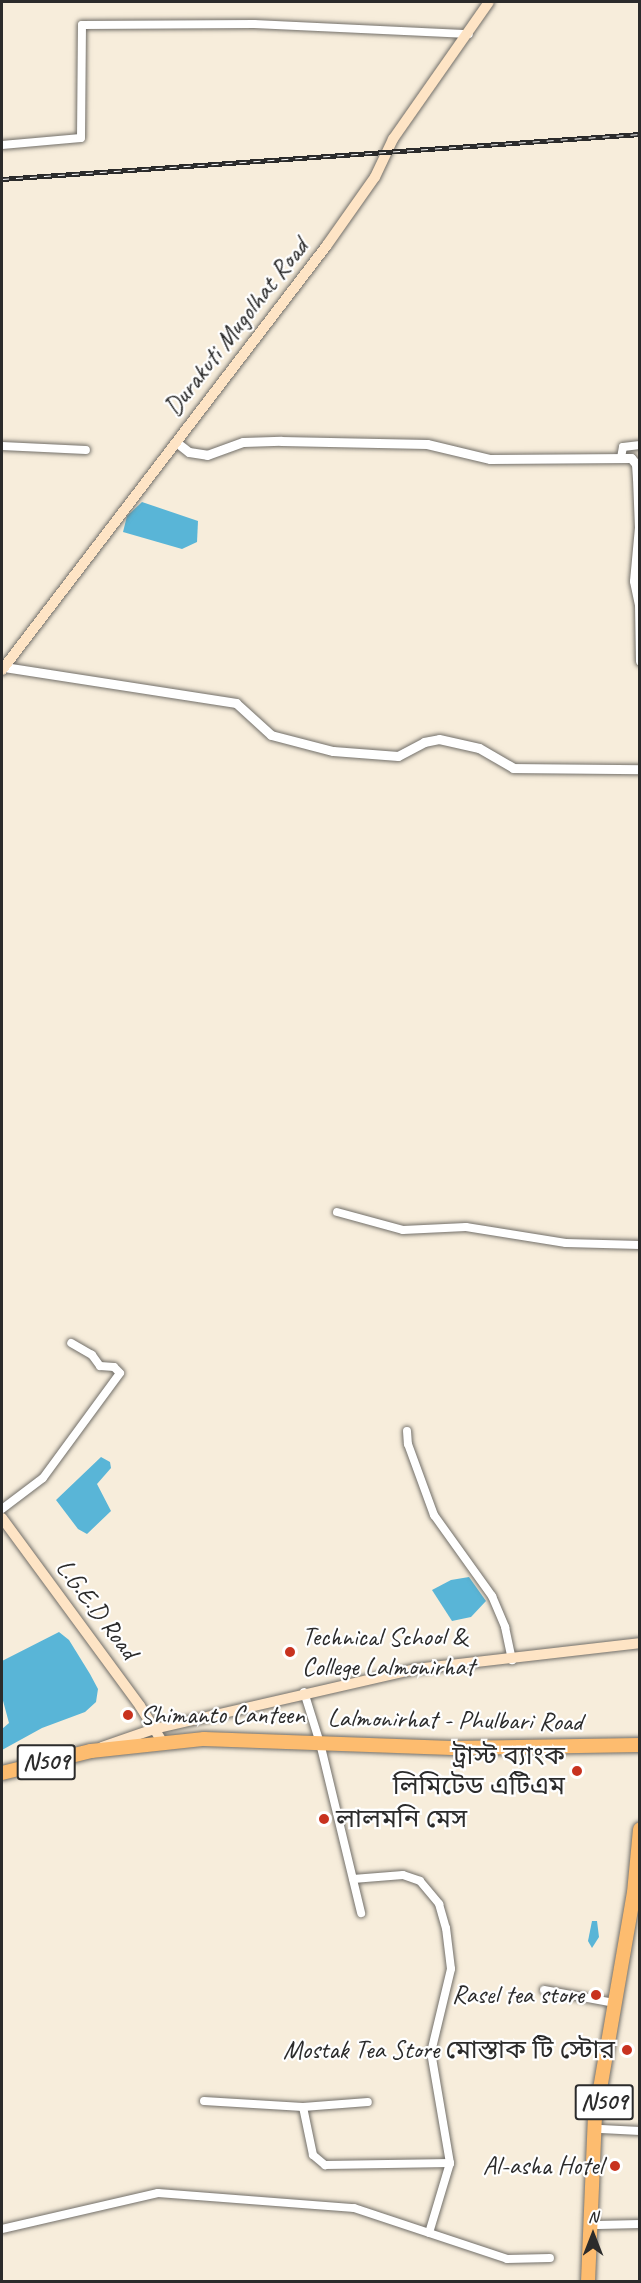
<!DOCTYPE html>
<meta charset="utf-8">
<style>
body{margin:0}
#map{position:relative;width:641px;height:2283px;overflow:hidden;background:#f7eddb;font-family:Caveat,"Noto Sans Bengali",sans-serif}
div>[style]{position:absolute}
.water>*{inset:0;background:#59b5d7}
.stream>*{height:2px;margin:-1px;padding:0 1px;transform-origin:1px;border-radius:1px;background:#59b5d7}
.roads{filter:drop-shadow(0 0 2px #726f69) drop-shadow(0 0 2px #726f69)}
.minor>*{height:8px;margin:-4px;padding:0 4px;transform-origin:4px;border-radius:4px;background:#fff}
.tertiary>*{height:9px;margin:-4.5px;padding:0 4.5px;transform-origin:4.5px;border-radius:4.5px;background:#fff}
.secondary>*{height:10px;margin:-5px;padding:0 5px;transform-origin:5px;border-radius:5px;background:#fee4c5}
.trunk>*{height:14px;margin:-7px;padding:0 7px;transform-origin:7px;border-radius:7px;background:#fdbc6f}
.rail>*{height:4.5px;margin-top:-2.25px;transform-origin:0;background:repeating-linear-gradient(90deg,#fff 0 7px,#2b2b2b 0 14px);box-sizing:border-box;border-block:2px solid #2b2b2b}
.dots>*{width:16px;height:16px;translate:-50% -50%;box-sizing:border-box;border:3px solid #fff;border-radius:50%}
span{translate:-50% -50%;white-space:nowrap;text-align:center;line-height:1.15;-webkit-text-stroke:4.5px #fff;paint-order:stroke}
.shield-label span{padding:2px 4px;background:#fff;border:2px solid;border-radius:4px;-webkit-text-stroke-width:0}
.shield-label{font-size:24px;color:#2b2b2b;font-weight:700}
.street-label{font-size:26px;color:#2b2b2b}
.poi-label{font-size:26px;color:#2b2b2b}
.left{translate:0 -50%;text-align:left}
.right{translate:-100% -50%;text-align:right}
.frame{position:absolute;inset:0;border:3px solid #2b2b2b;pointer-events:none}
.north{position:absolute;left:563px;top:2205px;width:60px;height:60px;-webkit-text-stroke:4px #fff;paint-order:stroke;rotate:0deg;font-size:16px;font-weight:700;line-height:24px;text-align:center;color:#2b2b2b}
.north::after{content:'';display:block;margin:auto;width:21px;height:27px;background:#2b2b2b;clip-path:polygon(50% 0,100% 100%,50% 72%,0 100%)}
</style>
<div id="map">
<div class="water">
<div style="clip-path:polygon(142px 502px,198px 521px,197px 542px,182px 549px,123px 532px,127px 516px)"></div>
<div style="clip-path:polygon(101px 1457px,110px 1462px,111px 1468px,97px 1484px,111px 1511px,87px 1534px,78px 1529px,56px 1500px)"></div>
<div style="clip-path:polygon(469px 1577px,486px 1601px,471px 1617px,452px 1621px,432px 1590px,451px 1580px)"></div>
<div style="clip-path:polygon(59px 1632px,69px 1640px,90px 1674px,98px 1689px,96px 1702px,85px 1712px,42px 1728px,2px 1750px,2px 1729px,9px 1723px,2px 1697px,2px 1661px)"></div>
<div style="clip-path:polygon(592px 1921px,597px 1921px,599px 1937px,592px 1948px,588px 1941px)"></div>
</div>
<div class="stream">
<div style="left:138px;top:2282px;width:19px"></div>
</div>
<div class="roads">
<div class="minor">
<div style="left:2px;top:145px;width:79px;rotate:-5.1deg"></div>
<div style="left:81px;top:138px;width:113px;rotate:-89.5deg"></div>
<div style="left:82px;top:25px;width:172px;rotate:-0.3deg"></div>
<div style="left:254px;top:24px;width:215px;rotate:2.7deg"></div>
<div style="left:2px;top:446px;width:84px;rotate:2.7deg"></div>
<div style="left:621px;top:458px;width:11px;rotate:-80deg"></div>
<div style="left:623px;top:447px;width:17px;rotate:-7deg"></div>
<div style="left:337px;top:1212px;width:68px;rotate:15.3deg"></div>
<div style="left:403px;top:1230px;width:63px;rotate:-2.7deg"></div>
<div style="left:466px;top:1227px;width:101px;rotate:9.1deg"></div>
<div style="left:566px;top:1243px;width:74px;rotate:1.5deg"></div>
<div style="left:407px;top:1431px;width:13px;rotate:86deg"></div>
<div style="left:408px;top:1444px;width:76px;rotate:69.9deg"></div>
<div style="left:434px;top:1515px;width:100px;rotate:54.4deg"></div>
<div style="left:492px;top:1596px;width:34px;rotate:67deg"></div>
<div style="left:505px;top:1627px;width:34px;rotate:78deg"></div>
<div style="left:2px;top:1509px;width:51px;rotate:-37.1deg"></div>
<div style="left:43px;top:1478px;width:130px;rotate:-53.7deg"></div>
<div style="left:120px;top:1373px;width:8px;rotate:-135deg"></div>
<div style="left:114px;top:1367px;width:14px;rotate:-176deg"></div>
<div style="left:100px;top:1366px;width:14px;rotate:-126deg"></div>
<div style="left:92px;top:1355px;width:24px;rotate:-150deg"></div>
<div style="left:304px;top:1692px;width:53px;rotate:72.6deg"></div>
<div style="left:320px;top:1743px;width:175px;rotate:76.4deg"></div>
<div style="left:353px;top:1879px;width:50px;rotate:-4.6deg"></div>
<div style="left:403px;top:1875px;width:18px;rotate:19deg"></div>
<div style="left:420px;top:1881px;width:30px;rotate:50deg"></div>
<div style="left:439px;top:1904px;width:25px;rotate:74deg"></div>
<div style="left:446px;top:1928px;width:41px;rotate:83deg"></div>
<div style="left:451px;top:1969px;width:85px;rotate:103.5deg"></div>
<div style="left:431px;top:2052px;width:113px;rotate:80.3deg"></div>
<div style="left:450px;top:2163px;width:73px;rotate:106.7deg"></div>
<div style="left:544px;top:1990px;width:71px;rotate:10.5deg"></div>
<div style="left:204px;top:2101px;width:99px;rotate:3.5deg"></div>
<div style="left:303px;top:2107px;width:49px;rotate:78.2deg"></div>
<div style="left:313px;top:2155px;width:16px;rotate:40deg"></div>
<div style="left:325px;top:2165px;width:125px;rotate:-0.9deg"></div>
<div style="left:303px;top:2107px;width:65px;rotate:-4.4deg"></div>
<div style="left:601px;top:2129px;width:39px;rotate:3deg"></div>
<div style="left:598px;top:2225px;width:42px;rotate:-1.4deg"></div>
<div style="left:2px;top:2229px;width:160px;rotate:-13deg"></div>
<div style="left:158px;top:2193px;width:197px;rotate:4.4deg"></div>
<div style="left:354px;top:2208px;width:161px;rotate:18.4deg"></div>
<div style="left:507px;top:2259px;width:43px;rotate:-1.3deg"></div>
</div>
<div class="tertiary">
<div style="left:176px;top:442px;width:16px;rotate:38deg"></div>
<div style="left:189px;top:452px;width:18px;rotate:9deg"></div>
<div style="left:207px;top:455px;width:38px;rotate:-20deg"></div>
<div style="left:243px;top:442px;width:38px;rotate:-2deg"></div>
<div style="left:281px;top:441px;width:146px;rotate:1.2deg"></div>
<div style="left:427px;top:444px;width:65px;rotate:13.4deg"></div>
<div style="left:490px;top:459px;width:141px;rotate:-0.4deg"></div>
<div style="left:631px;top:458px;width:8px;rotate:50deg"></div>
<div style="left:636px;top:464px;width:14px;rotate:86deg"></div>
<div style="left:637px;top:478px;width:49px;rotate:87.7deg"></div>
<div style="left:639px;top:527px;width:54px;rotate:95.3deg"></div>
<div style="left:634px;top:581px;width:24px;rotate:78deg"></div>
<div style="left:639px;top:604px;width:57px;rotate:89deg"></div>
<div style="left:4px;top:667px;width:235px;rotate:8.8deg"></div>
<div style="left:236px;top:703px;width:47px;rotate:42.4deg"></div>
<div style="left:271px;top:735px;width:64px;rotate:14.5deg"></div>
<div style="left:333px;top:751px;width:65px;rotate:4.4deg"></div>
<div style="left:398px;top:756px;width:30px;rotate:-28deg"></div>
<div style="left:424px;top:742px;width:15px;rotate:-11deg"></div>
<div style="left:439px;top:739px;width:41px;rotate:12.7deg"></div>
<div style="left:479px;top:748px;width:39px;rotate:30deg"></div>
<div style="left:513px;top:768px;width:127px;rotate:0.5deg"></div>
</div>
<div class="secondary">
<div style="left:2px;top:670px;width:535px;rotate:-52.59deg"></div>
<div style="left:327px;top:245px;width:83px;rotate:-54.8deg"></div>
<div style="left:375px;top:177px;width:42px;rotate:-64.7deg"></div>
<div style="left:393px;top:139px;width:167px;rotate:-55deg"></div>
<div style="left:2px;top:1518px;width:233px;rotate:53.7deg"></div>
<div style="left:140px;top:1706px;width:44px;rotate:58.1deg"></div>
<div style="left:102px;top:1747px;width:55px;rotate:-19.1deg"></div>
<div style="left:154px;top:1729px;width:269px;rotate:-12.9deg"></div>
<div style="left:416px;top:1669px;width:226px;rotate:-6.6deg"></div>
</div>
<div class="trunk">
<div style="left:2px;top:1773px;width:92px;rotate:-13.9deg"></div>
<div style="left:91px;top:1751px;width:114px;rotate:-6.1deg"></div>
<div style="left:204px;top:1739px;width:248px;rotate:2.1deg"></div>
<div style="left:452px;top:1748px;width:188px;rotate:-0.9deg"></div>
<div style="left:588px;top:2282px;width:164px;rotate:-87.6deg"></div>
<div style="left:595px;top:2118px;width:228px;rotate:-80.2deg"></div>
<div style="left:634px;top:1893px;width:64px;rotate:-84.6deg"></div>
</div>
</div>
<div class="rail">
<div style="left:2px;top:179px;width:640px;rotate:-4.03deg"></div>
</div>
<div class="dots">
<div style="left:290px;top:1652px;background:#c8321e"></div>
<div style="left:128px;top:1715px;background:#c8321e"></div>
<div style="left:577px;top:1771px;background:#c8321e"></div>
<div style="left:324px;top:1819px;background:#c8321e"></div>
<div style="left:596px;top:1995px;background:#c8321e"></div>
<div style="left:627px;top:2050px;background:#c8321e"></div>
<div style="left:615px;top:2166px;background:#c8321e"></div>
</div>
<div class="shield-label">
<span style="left:46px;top:1762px">N509</span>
<span style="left:604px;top:2102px">N509</span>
</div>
<div class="street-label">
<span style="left:236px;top:327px;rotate:-52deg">Durakuti Mugolhat Road</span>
<span style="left:97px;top:1609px;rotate:53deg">L.G.E.D Road</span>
<span style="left:455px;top:1720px;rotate:1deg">Lalmonirhat - Phulbari Road</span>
</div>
<div class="poi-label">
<span class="left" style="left:302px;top:1652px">Technical School &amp;<br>College Lalmonirhat</span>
<span class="left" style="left:140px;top:1715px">Shimanto Canteen</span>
<span class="right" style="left:565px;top:1771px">ট্রাস্ট ব্যাংক<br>লিমিটেড এটিএম</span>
<span class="left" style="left:336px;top:1819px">লালমনি মেস</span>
<span class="right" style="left:584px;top:1995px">Rasel tea store</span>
<span class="right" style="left:615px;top:2050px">Mostak Tea Store মোস্তাক টি স্টোর</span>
<span class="right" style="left:603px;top:2166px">Al-asha Hotel</span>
</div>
<div class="frame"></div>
<div class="north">N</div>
</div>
